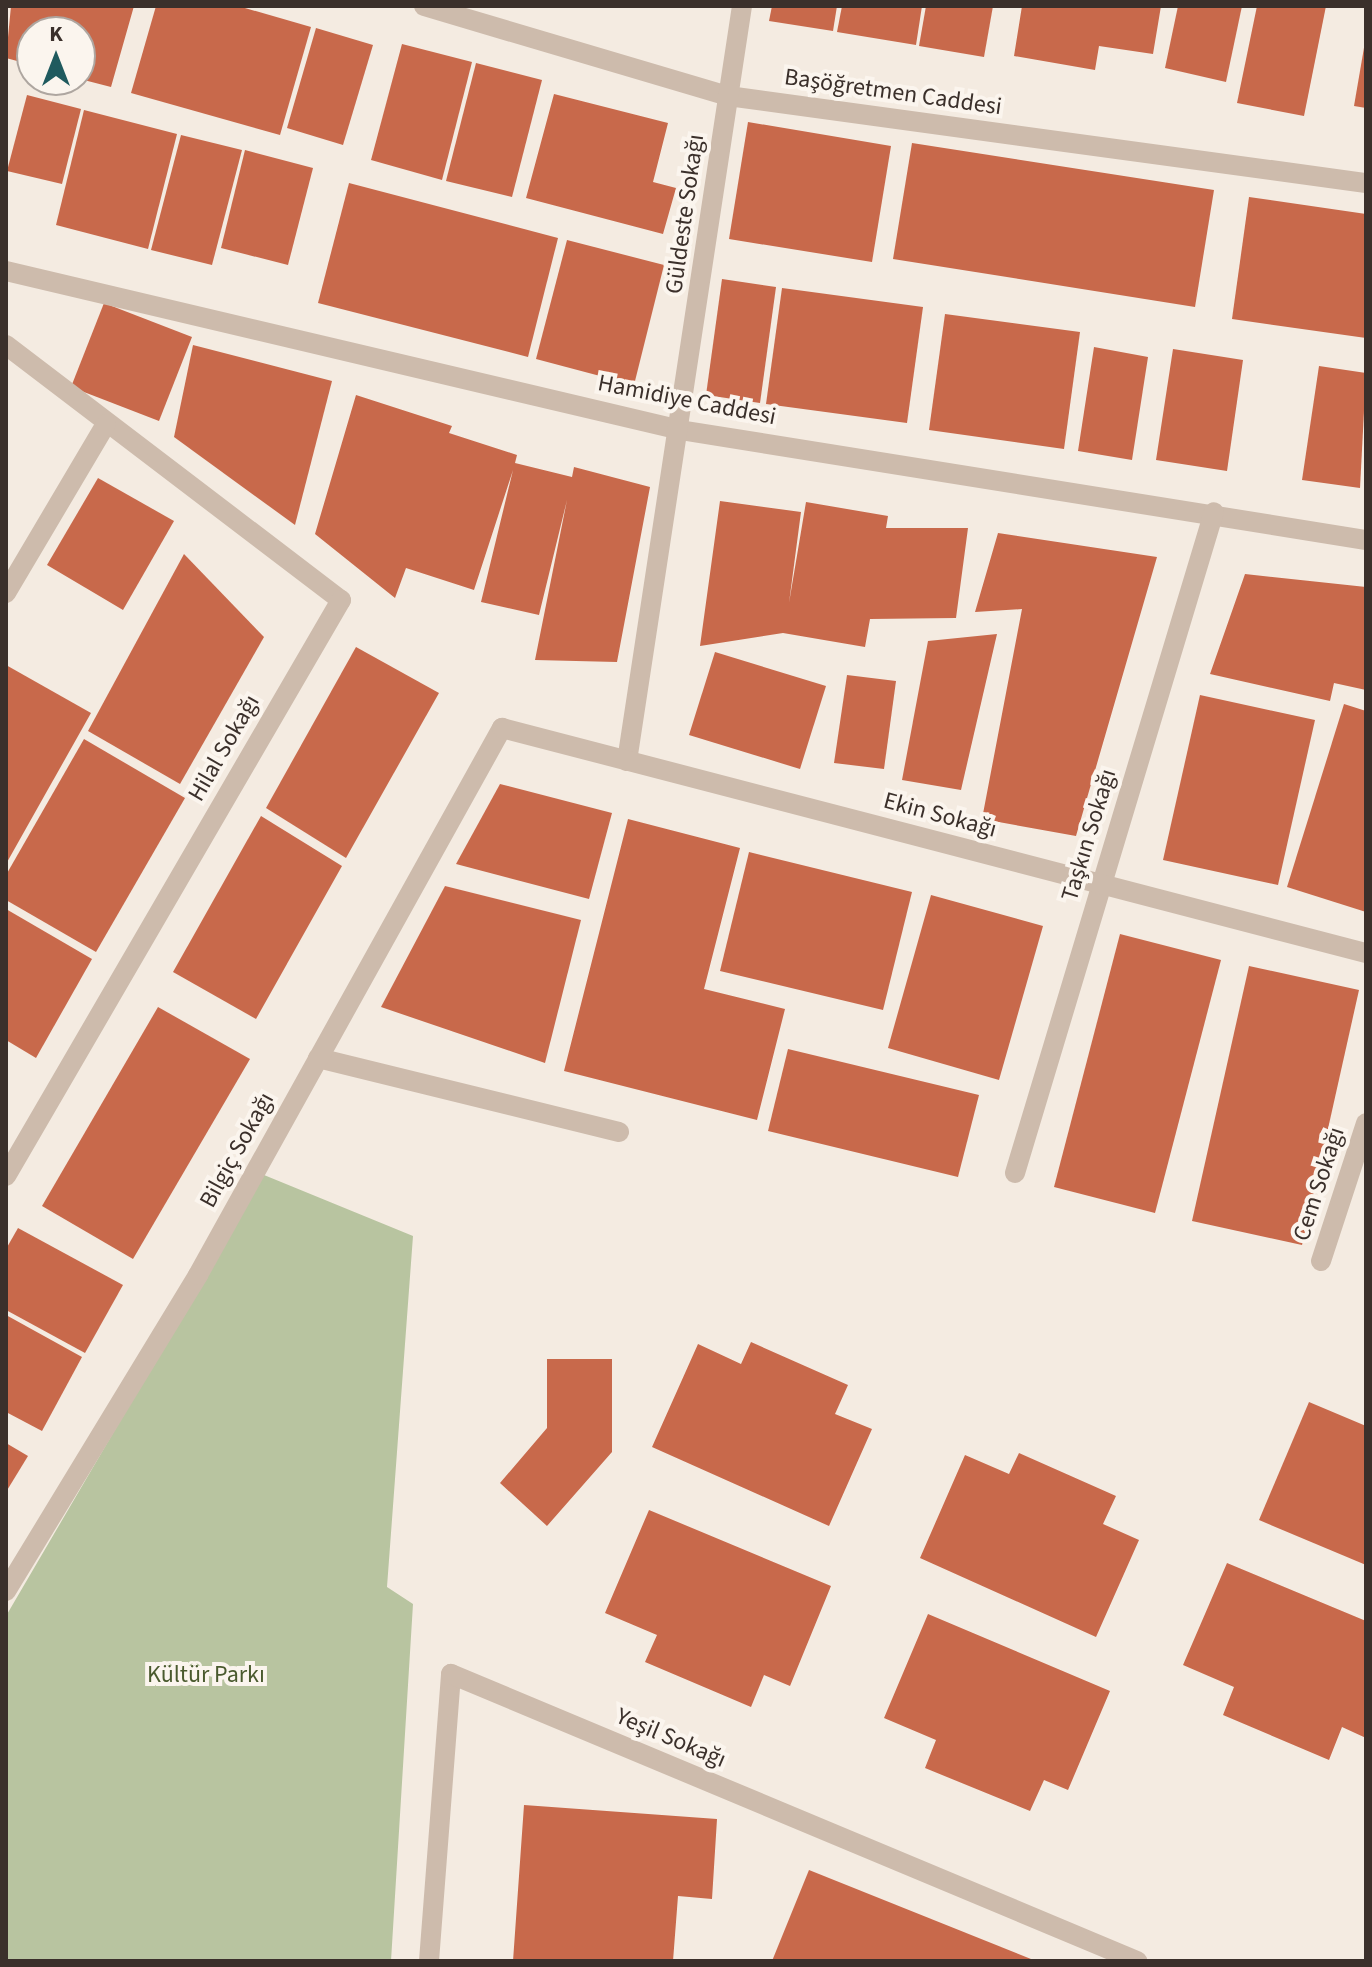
<!DOCTYPE html>
<meta charset="utf-8">
<style>
body{margin:0}
#map{position:relative;width:1372px;height:1967px;overflow:hidden;background:#f4ebe1;font-family:"Source Sans 3",sans-serif}
div>[style]{position:absolute}
.green>*{inset:0;background:#b8c4a0}
.building>*{inset:0;background:#c8694b}
.service>*{height:20px;margin:-10px;padding:0 10px;transform-origin:10px;border-radius:10px;background:#cdbbac}
.minor>*{height:20px;margin:-10px;padding:0 10px;transform-origin:10px;border-radius:10px;background:#cdbbac}
span{translate:-50% -50%;white-space:nowrap;text-align:center;line-height:1.15;-webkit-text-stroke:8px #fbf5ee;paint-order:stroke}
.street-label{font-size:24px;color:#3b302b}
.park-label{font-size:24px;color:#4a5a2e}
.frame{position:absolute;inset:0;border:8px solid #3b302b;pointer-events:none}
.north{position:absolute;left:16px;top:16px;width:80px;height:80px;box-sizing:border-box;background:#fbf5ee;border:2px solid #aea6a0;border-radius:50%;rotate:0deg;font-size:22px;font-weight:700;line-height:32px;text-align:center;color:#3b302b}
.north::after{content:'';display:block;margin:auto;width:28px;height:36px;background:#1f5a5e;clip-path:polygon(50% 0,100% 100%,50% 72%,0 100%)}
</style>
<div id="map">
<div class="green">
<div style="clip-path:polygon(264px 1175px,413px 1236px,387px 1587px,413px 1604px,391px 1961px,6px 1961px,6px 1616px)"></div>
</div>
<div class="building">
<div style="clip-path:polygon(11px 6px,134px 6px,111px 87px,80px 79px,80px 32px,32px 32px,32px 65px,6px 58px)"></div>
<div style="clip-path:polygon(156px 6px,238px 6px,311px 27px,280px 135px,131px 93px)"></div>
<div style="clip-path:polygon(772px 6px,837px 6px,833px 31px,769px 21px)"></div>
<div style="clip-path:polygon(842px 6px,922px 6px,916px 45px,837px 32px)"></div>
<div style="clip-path:polygon(926px 6px,993px 6px,984px 57px,919px 46px)"></div>
<div style="clip-path:polygon(1022px 6px,1161px 6px,1153px 54px,1099px 46px,1095px 70px,1014px 56px)"></div>
<div style="clip-path:polygon(1178px 6px,1242px 6px,1226px 82px,1165px 68px)"></div>
<div style="clip-path:polygon(1257px 6px,1326px 6px,1304px 116px,1237px 103px)"></div>
<div style="clip-path:polygon(316px 28px,373px 45px,343px 145px,287px 128px)"></div>
<div style="clip-path:polygon(1366px 36px,1366px 108px,1354px 106px)"></div>
<div style="clip-path:polygon(402px 44px,472px 62px,442px 180px,371px 160px)"></div>
<div style="clip-path:polygon(476px 63px,542px 80px,512px 197px,446px 181px)"></div>
<div style="clip-path:polygon(554px 94px,668px 123px,653px 182px,676px 188px,663px 234px,526px 198px)"></div>
<div style="clip-path:polygon(27px 95px,81px 109px,62px 184px,7px 171px)"></div>
<div style="clip-path:polygon(84px 110px,177px 134px,148px 249px,56px 225px)"></div>
<div style="clip-path:polygon(748px 122px,891px 146px,872px 262px,729px 239px)"></div>
<div style="clip-path:polygon(181px 135px,242px 150px,212px 265px,151px 250px)"></div>
<div style="clip-path:polygon(912px 143px,1214px 190px,1195px 307px,893px 259px)"></div>
<div style="clip-path:polygon(245px 150px,313px 168px,288px 265px,221px 248px)"></div>
<div style="clip-path:polygon(349px 183px,558px 238px,528px 357px,318px 303px)"></div>
<div style="clip-path:polygon(1249px 197px,1366px 214px,1366px 338px,1232px 319px)"></div>
<div style="clip-path:polygon(567px 240px,664px 265px,634px 385px,536px 359px)"></div>
<div style="clip-path:polygon(722px 279px,776px 287px,760px 403px,706px 395px)"></div>
<div style="clip-path:polygon(782px 288px,923px 307px,907px 423px,766px 404px)"></div>
<div style="clip-path:polygon(104px 303px,192px 337px,159px 421px,71px 387px)"></div>
<div style="clip-path:polygon(945px 314px,1080px 332px,1064px 449px,929px 430px)"></div>
<div style="clip-path:polygon(193px 345px,332px 381px,295px 525px,174px 437px)"></div>
<div style="clip-path:polygon(1094px 347px,1148px 357px,1132px 460px,1078px 451px)"></div>
<div style="clip-path:polygon(1173px 349px,1243px 360px,1227px 471px,1156px 460px)"></div>
<div style="clip-path:polygon(1319px 366px,1366px 373px,1360px 488px,1302px 480px)"></div>
<div style="clip-path:polygon(356px 395px,452px 426px,449px 433px,517px 455px,515px 463px,572px 477px,574px 467px,650px 487px,617px 662px,535px 660px,567px 500px,539px 615px,481px 602px,513px 470px,474px 590px,406px 568px,395px 598px,315px 534px)"></div>
<div style="clip-path:polygon(98px 478px,174px 521px,123px 610px,47px 565px)"></div>
<div style="clip-path:polygon(720px 501px,801px 512px,789px 603px,806px 502px,888px 516px,886px 528px,968px 528px,956px 618px,870px 619px,865px 647px,783px 633px,700px 646px)"></div>
<div style="clip-path:polygon(998px 533px,1157px 557px,1076px 836px,982px 819px,1022px 609px,975px 612px)"></div>
<div style="clip-path:polygon(184px 554px,264px 637px,180px 784px,88px 731px)"></div>
<div style="clip-path:polygon(1245px 574px,1366px 587px,1366px 690px,1334px 683px,1330px 701px,1210px 674px)"></div>
<div style="clip-path:polygon(997px 634px,961px 790px,902px 780px,928px 641px)"></div>
<div style="clip-path:polygon(356px 647px,439px 693px,346px 858px,266px 808px)"></div>
<div style="clip-path:polygon(715px 652px,826px 686px,800px 769px,689px 735px)"></div>
<div style="clip-path:polygon(6px 665px,91px 713px,6px 864px)"></div>
<div style="clip-path:polygon(847px 675px,896px 681px,884px 769px,834px 763px)"></div>
<div style="clip-path:polygon(1200px 695px,1315px 720px,1278px 885px,1163px 860px)"></div>
<div style="clip-path:polygon(1344px 704px,1366px 711px,1366px 912px,1287px 887px)"></div>
<div style="clip-path:polygon(84px 739px,185px 798px,96px 952px,6px 900px,6px 875px)"></div>
<div style="clip-path:polygon(500px 784px,612px 813px,589px 899px,456px 864px)"></div>
<div style="clip-path:polygon(261px 816px,342px 866px,256px 1019px,173px 972px)"></div>
<div style="clip-path:polygon(628px 819px,740px 848px,704px 989px,785px 1009px,757px 1120px,564px 1071px)"></div>
<div style="clip-path:polygon(749px 852px,912px 892px,883px 1010px,720px 971px)"></div>
<div style="clip-path:polygon(445px 886px,581px 920px,545px 1063px,381px 1007px)"></div>
<div style="clip-path:polygon(931px 895px,1043px 926px,999px 1080px,888px 1048px)"></div>
<div style="clip-path:polygon(6px 909px,92px 959px,36px 1058px,6px 1040px)"></div>
<div style="clip-path:polygon(1120px 934px,1221px 960px,1155px 1213px,1054px 1187px)"></div>
<div style="clip-path:polygon(1249px 966px,1359px 990px,1302px 1245px,1192px 1221px)"></div>
<div style="clip-path:polygon(158px 1007px,250px 1059px,133px 1259px,42px 1206px)"></div>
<div style="clip-path:polygon(788px 1049px,979px 1095px,958px 1177px,768px 1131px)"></div>
<div style="clip-path:polygon(18px 1228px,123px 1285px,85px 1353px,6px 1310px,6px 1249px)"></div>
<div style="clip-path:polygon(6px 1315px,82px 1357px,42px 1431px,6px 1412px)"></div>
<div style="clip-path:polygon(751px 1342px,848px 1385px,835px 1414px,872px 1429px,829px 1526px,652px 1447px,698px 1344px,741px 1364px)"></div>
<div style="clip-path:polygon(547px 1359px,612px 1359px,612px 1452px,547px 1526px,500px 1483px,547px 1428px)"></div>
<div style="clip-path:polygon(1309px 1402px,1366px 1426px,1366px 1565px,1259px 1520px)"></div>
<div style="clip-path:polygon(6px 1443px,28px 1456px,6px 1492px)"></div>
<div style="clip-path:polygon(1019px 1453px,1116px 1496px,1103px 1524px,1139px 1540px,1096px 1637px,920px 1558px,965px 1455px,1009px 1474px)"></div>
<div style="clip-path:polygon(649px 1510px,831px 1586px,790px 1686px,764px 1675px,751px 1707px,645px 1662px,657px 1635px,605px 1613px)"></div>
<div style="clip-path:polygon(1227px 1563px,1366px 1621px,1366px 1738px,1342px 1727px,1329px 1760px,1223px 1715px,1234px 1687px,1183px 1665px)"></div>
<div style="clip-path:polygon(928px 1614px,1110px 1691px,1068px 1790px,1044px 1780px,1030px 1811px,925px 1768px,936px 1740px,884px 1718px)"></div>
<div style="clip-path:polygon(524px 1805px,717px 1819px,712px 1899px,678px 1896px,673px 1961px,513px 1961px)"></div>
<div style="clip-path:polygon(809px 1870px,1036px 1961px,772px 1961px)"></div>
</div>
<div class="service">
<div style="left:318px;top:1058px;width:310px;rotate:13.8deg"></div>
</div>
<div class="minor">
<div style="left:424px;top:6px;width:317px;rotate:16.5deg"></div>
<div style="left:728px;top:96px;width:644px;rotate:7.77deg"></div>
<div style="left:6px;top:271px;width:693px;rotate:13.27deg"></div>
<div style="left:680px;top:430px;width:695px;rotate:9.11deg"></div>
<div style="left:6px;top:345px;width:421px;rotate:37.3deg"></div>
<div style="left:341px;top:600px;width:666px;rotate:120.18deg"></div>
<div style="left:6px;top:593px;width:196px;rotate:-59.4deg"></div>
<div style="left:627px;top:761px;width:764px;rotate:-81.34deg"></div>
<div style="left:1015px;top:1173px;width:690px;rotate:-73.25deg"></div>
<div style="left:1321px;top:1261px;width:145px;rotate:-71.9deg"></div>
<div style="left:6px;top:1591px;width:370px;rotate:-58.7deg"></div>
<div style="left:198px;top:1275px;width:626px;rotate:-60.94deg"></div>
<div style="left:502px;top:728px;width:893px;rotate:14.6deg"></div>
<div style="left:429px;top:1961px;width:288px;rotate:-85.6deg"></div>
<div style="left:451px;top:1674px;width:744px;rotate:22.7deg"></div>
</div>
<div class="street-label">
<span style="left:893px;top:92px;rotate:8deg">Başöğretmen Caddesi</span>
<span style="left:685px;top:214px;rotate:-82deg">Güldeste Sokağı</span>
<span style="left:687px;top:400px;rotate:11deg">Hamidiye Caddesi</span>
<span style="left:224px;top:748px;rotate:-60deg">Hilal Sokağı</span>
<span style="left:940px;top:815px;rotate:15deg">Ekin Sokağı</span>
<span style="left:1089px;top:835px;rotate:-73deg">Taşkın Sokağı</span>
<span style="left:237px;top:1150px;rotate:-61deg">Bilgiç Sokağı</span>
<span style="left:1319px;top:1184px;rotate:-72deg">Cem Sokağı</span>
<span style="left:671px;top:1738px;rotate:23deg">Yeşil Sokağı</span>
</div>
<div class="park-label">
<span style="left:206px;top:1675px">Kültür Parkı</span>
</div>
<div class="frame"></div>
<div class="north">K</div>
</div>
